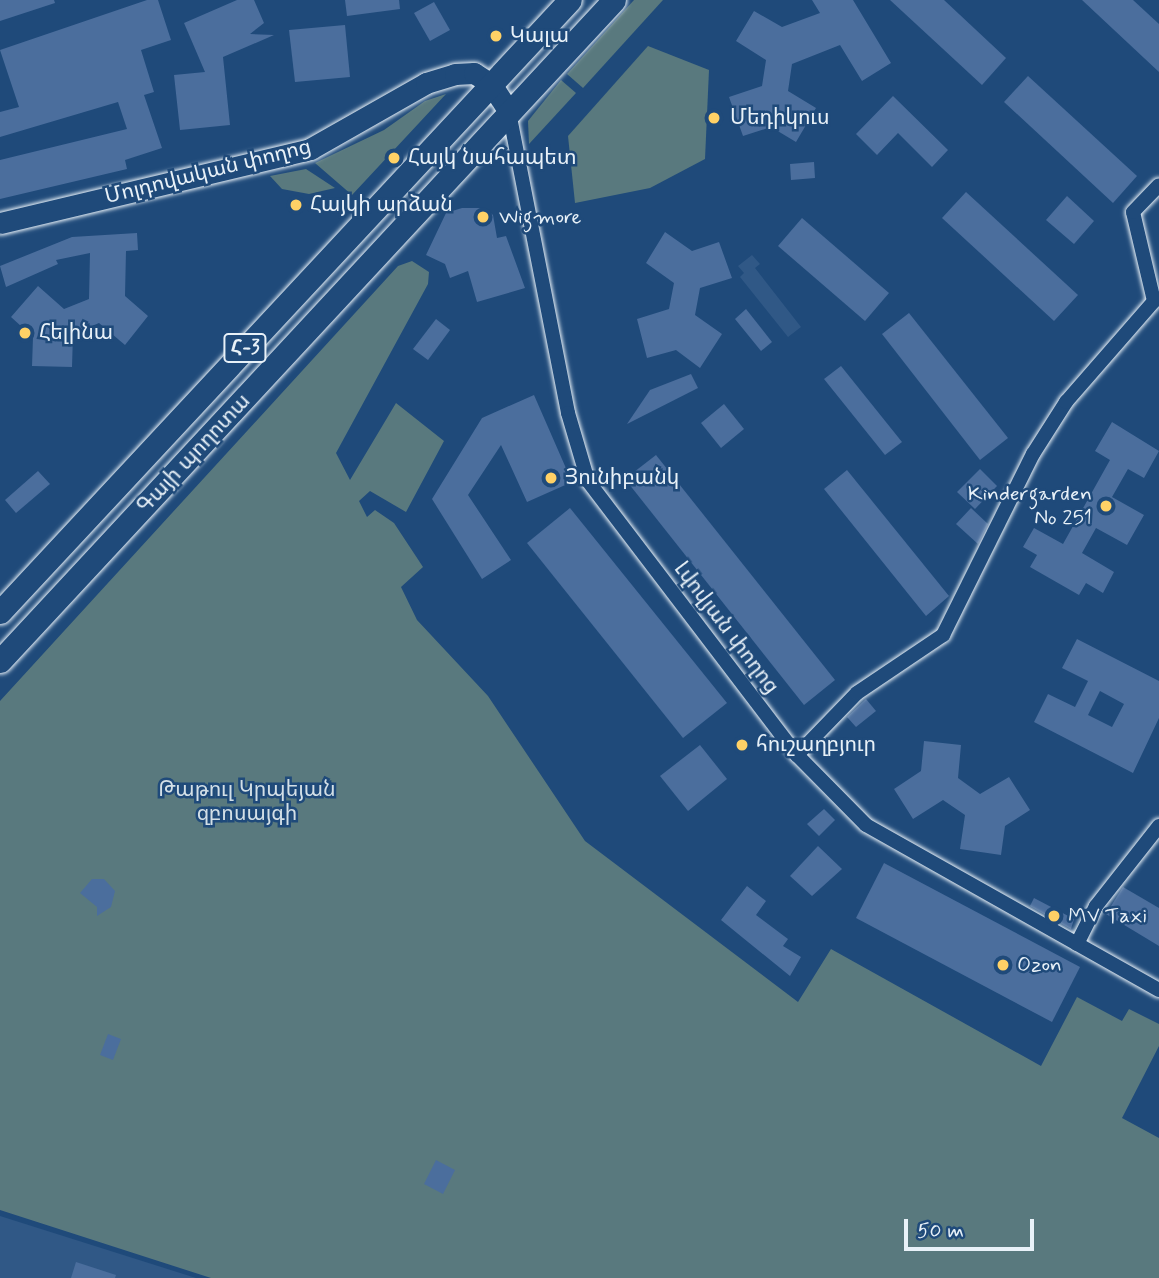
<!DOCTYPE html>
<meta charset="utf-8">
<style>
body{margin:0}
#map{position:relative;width:1159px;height:1278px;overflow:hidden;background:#1f4a7a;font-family:Mynerve,"Noto Sans Armenian",sans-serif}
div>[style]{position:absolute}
.built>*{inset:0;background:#305886}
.green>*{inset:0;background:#59797e}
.building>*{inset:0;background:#4b6e9d}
.roads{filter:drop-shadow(0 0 2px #e8f1f8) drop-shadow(0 0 2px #e8f1f8)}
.street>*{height:14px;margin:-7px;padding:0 7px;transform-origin:7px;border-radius:7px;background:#1f4a7a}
.secondary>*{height:21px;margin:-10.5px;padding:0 10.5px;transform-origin:10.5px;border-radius:10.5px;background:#1f4a7a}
.primary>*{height:23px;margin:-11.5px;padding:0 11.5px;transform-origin:11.5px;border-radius:11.5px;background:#1f4a7a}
.dots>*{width:19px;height:19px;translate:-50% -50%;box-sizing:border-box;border:4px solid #1f4a7a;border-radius:50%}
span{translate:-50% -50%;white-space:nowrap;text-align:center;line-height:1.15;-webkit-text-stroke:5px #1f4a7a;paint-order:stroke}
.shield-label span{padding:2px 5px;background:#1f4a7a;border:2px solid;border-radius:5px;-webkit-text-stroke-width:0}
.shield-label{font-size:19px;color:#e8f1f8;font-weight:700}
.poi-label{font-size:21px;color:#e8f1f8}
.left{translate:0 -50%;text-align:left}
.right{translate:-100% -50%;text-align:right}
.street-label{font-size:21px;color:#e8f1f8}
.park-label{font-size:21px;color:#d3dfe6}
.scale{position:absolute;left:904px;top:1219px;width:130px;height:32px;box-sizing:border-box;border:4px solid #e8f1f8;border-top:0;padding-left:9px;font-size:21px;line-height:24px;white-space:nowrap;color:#e8f1f8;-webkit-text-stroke:5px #1f4a7a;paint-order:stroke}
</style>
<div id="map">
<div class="built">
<div style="clip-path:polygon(752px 255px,760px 264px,755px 268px,801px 327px,788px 337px,740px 277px,744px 273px,738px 266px)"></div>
<div style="clip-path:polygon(0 1216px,196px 1278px,0 1278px)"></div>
</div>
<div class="green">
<div style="clip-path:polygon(634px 0,663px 0,583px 88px,567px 74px)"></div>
<div style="clip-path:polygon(648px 46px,709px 70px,705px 159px,650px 188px,575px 203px,568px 136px)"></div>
<div style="clip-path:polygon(561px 80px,576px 93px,529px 144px,528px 121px)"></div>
<div style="clip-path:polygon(446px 94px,352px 195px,315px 163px,384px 130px,425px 101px)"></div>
<div style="clip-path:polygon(306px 169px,335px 188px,309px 194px,282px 189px,270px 176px)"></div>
<div style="clip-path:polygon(412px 261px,429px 272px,428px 284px,336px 453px,350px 480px,396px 403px,444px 441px,406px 512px,370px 491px,359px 501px,367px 517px,375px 510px,394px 523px,423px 567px,401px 587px,417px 620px,488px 696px,585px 841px,798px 1002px,831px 949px,1041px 1066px,1077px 997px,1122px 1021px,1129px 1009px,1159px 1024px,1159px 1046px,1122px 1118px,1159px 1138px,1159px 1278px,211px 1278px,0 1210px,0 701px,398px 266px)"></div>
</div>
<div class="building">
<div style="clip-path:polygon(0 0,54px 0,55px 3px,0 21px)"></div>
<div style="clip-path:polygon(147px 0,158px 0,171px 40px,141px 50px,154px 92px,144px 95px,162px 148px,125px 160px,127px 169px,0 199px,0 160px,127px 129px,118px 102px,0 137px,0 112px,19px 107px,0 50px)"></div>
<div style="clip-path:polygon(237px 0,254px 0,264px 23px,250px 34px,274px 35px,223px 57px,230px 125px,180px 130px,174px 75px,205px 72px,184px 23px)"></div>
<div style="clip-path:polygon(345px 0,399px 0,400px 9px,347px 16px)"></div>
<div style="clip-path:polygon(812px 0,853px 0,891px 63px,862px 81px,840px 45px,792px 64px,788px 91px,816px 108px,796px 142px,771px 127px,743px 136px,729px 97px,762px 86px,766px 60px,736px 41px,754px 11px,782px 27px,820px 13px)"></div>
<div style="clip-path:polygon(890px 0,944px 0,1006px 58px,982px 85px)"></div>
<div style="clip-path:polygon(1082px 0,1133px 0,1159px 24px,1159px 72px)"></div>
<div style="clip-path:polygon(434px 2px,450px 30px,430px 41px,414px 13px)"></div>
<div style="clip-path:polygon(345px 25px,350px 77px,295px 82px,289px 30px)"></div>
<div style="clip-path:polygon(1028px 76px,1137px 176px,1113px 203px,1004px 102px)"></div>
<div style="clip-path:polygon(893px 96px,948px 150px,932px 167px,898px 133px,877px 155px,856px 134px)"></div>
<div style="clip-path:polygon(814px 162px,815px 178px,791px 180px,790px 164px)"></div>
<div style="clip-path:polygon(966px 192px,1078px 295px,1054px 321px,942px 218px)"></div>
<div style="clip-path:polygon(1067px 196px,1094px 221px,1074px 244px,1046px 220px)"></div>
<div style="clip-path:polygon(462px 208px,485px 208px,493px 215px,497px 238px,506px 236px,525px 288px,477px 302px,468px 271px,450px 278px,445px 264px,426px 255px,446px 213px)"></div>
<div style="clip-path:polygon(802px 218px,889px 293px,865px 321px,778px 246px)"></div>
<div style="clip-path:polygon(665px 232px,692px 251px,719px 242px,732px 278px,700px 288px,695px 315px,722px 334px,700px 368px,676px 350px,647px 358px,637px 319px,669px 309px,674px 283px,646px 263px)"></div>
<div style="clip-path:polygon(137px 233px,138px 250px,126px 251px,125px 296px,148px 316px,125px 345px,99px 323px,73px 334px,72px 367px,32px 366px,33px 337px,11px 317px,38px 286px,64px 309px,89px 299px,90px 253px,56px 260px,58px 264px,6px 287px,0 266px,72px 237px)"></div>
<div style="clip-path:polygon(746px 309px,772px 342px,761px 351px,735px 319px)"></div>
<div style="clip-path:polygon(909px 313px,1008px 438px,980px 460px,882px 334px)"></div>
<div style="clip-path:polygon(436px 319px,450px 330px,428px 360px,413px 349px)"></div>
<div style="clip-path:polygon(841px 366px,902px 442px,885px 455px,824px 379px)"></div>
<div style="clip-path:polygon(691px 374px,698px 388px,627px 424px,650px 390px)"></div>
<div style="clip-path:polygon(534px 395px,572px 482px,527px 502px,501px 445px,468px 495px,511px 560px,482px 579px,432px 499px,482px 418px)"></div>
<div style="clip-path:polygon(724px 404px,744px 429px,721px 448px,701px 423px)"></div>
<div style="clip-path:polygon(1112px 422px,1159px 451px,1144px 478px,1128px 469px,1112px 497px,1144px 515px,1127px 545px,1096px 528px,1082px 553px,1114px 572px,1103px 593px,1086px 583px,1079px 595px,1030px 567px,1037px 555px,1023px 547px,1034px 528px,1063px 544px,1110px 460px,1095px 451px)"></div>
<div style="clip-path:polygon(656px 455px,835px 680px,804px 705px,625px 479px)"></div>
<div style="clip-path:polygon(980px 469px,997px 486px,975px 509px,957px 492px)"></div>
<div style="clip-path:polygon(847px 470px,949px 596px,926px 616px,824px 489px)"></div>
<div style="clip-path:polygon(38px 471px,50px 484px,16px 513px,5px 500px)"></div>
<div style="clip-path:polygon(570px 508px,727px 703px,683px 738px,527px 543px)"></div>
<div style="clip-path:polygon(971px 508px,988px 524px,978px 544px,956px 524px)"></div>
<div style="clip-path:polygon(evenodd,1077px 639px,1159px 681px,1159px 718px,1133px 773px,1034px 722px,1048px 694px,1075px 707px,1088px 681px,1062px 668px,1077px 639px,1100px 691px,1124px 704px,1112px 727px,1088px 715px,1100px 691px)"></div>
<div style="clip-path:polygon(866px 699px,876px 711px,856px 727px,847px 717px)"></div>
<div style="clip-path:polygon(924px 741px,961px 745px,958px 778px,980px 794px,1009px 777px,1030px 810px,1005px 826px,1001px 855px,960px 849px,965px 815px,943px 800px,913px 819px,894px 789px,921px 771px)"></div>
<div style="clip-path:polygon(700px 745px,727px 779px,688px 811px,660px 776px)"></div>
<div style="clip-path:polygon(824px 809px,835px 820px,819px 836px,807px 824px)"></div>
<div style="clip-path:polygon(818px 846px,842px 869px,812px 896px,790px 876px)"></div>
<div style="clip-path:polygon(884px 863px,1080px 967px,1052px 1022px,856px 918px)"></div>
<div style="clip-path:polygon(92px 879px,104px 879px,115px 891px,111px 907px,97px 916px,97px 907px,80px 893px)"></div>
<div style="clip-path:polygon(747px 886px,766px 901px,756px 915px,788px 939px,783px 946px,801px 957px,790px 976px,721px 920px)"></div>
<div style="clip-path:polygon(1123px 887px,1159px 908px,1159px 946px,1106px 914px)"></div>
<div style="clip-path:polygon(1034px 898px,1074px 919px,1071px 929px,1030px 906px)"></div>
<div style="clip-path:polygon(108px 1034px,121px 1039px,113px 1060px,100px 1055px)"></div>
<div style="clip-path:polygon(436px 1160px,455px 1170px,443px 1194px,424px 1184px)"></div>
<div style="clip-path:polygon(76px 1262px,116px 1275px,115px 1278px,71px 1278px)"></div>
</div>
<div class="roads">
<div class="street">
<div style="left:509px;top:112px;width:307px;rotate:78.9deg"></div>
<div style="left:568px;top:413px;width:71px;rotate:73.6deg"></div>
<div style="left:588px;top:481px;width:345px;rotate:52.7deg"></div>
<div style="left:797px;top:755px;width:98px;rotate:45.4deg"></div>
<div style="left:866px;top:825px;width:336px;rotate:29.4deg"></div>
<div style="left:797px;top:755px;width:86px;rotate:-45.9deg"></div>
<div style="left:857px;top:693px;width:104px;rotate:-34deg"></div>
<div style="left:943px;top:635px;width:202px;rotate:-63.6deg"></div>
<div style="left:1033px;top:454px;width:62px;rotate:-57.6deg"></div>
<div style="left:1066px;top:402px;width:134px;rotate:-48.9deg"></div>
<div style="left:1154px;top:301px;width:91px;rotate:-103.3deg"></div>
<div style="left:1133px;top:212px;width:37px;rotate:-46deg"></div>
<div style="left:1077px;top:944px;width:42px;rotate:-63.4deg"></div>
<div style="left:1096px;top:906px;width:102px;rotate:-51.8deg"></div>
</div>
<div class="secondary">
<div style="left:0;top:223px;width:319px;rotate:-13.4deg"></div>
<div style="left:310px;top:149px;width:133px;rotate:-29.6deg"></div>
<div style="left:426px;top:83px;width:30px;rotate:-17deg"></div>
<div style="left:455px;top:74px;width:19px;rotate:-3deg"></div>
<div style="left:474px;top:73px;width:20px;rotate:33deg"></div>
<div style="left:491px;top:84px;width:33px;rotate:57deg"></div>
</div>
<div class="primary">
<div style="left:0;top:612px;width:836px;rotate:-47.04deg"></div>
<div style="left:0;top:661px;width:902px;rotate:-47.11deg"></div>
</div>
</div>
<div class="dots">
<div style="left:496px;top:36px;background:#ffd166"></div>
<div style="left:714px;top:118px;background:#ffd166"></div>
<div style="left:394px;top:158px;background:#ffd166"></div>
<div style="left:296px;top:205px;background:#ffd166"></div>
<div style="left:483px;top:217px;background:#ffd166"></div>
<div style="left:25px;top:333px;background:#ffd166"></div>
<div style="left:551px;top:478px;background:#ffd166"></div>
<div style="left:1106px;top:506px;background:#ffd166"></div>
<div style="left:742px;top:745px;background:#ffd166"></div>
<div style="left:1054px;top:916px;background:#ffd166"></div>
<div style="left:1003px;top:965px;background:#ffd166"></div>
</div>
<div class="shield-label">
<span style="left:245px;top:348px">Հ-3</span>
</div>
<div class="poi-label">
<span class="left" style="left:510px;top:36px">Կալա</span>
<span class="left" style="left:730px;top:118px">Մեդիկուս</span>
<span class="left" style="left:408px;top:158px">Հայկ նահապետ</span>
<span class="left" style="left:310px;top:205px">Հայկի արձան</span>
<span class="left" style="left:499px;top:217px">Wigmore</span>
<span class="left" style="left:39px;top:333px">Հելինա</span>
<span class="left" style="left:565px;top:478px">Յունիբանկ</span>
<span class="right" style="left:1092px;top:506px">Kindergarden<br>No 251</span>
<span class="left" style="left:756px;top:745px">հուշաղբյուր</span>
<span class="left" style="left:1068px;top:916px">MV Taxi</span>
<span class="left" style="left:1017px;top:965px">Ozon</span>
</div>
<div class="street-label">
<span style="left:208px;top:172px;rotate:-14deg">Մոլդովական փողոց</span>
<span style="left:194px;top:454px;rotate:-47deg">Գայի պողոտա</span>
<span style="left:726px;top:628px;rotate:53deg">Լվովյան փողոց</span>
</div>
<div class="park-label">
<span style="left:247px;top:802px">Թաթուլ Կրպեյան<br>զբոսայգի</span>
</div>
<div class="scale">50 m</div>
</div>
